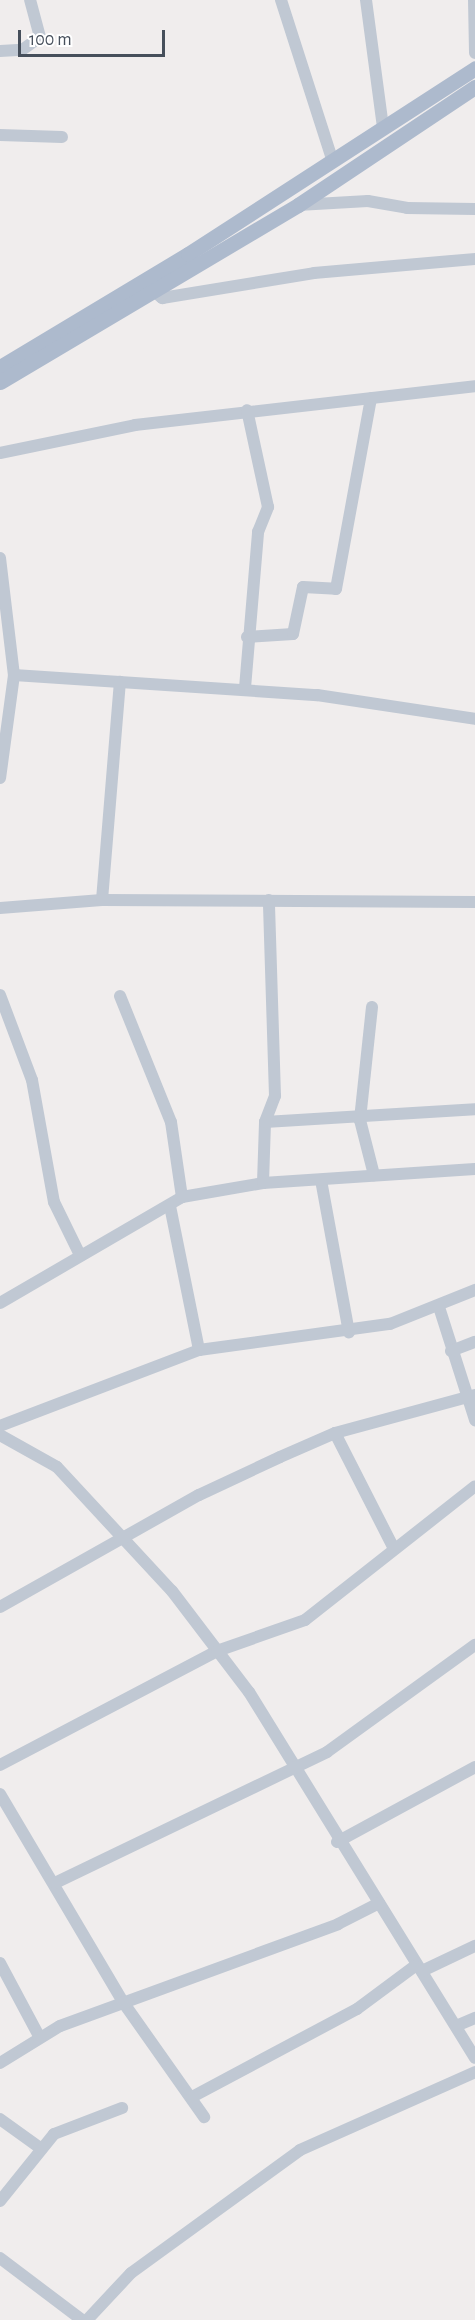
<!DOCTYPE html>
<style>
body{margin:0}
#map{position:relative;width:475px;height:2320px;overflow:hidden;background:#f0eded;font-family:"Alegreya Sans",sans-serif}
div>[style]{position:absolute}
.minor>*{height:12px;margin:-6px;padding:0 6px;transform-origin:6px;border-radius:6px;background:#c0c8d3}
.major>*{height:15px;margin:-7.5px;padding:0 7.5px;transform-origin:7.5px;border-radius:7.5px;background:#adbacd}
span{translate:-50% -50%;white-space:nowrap;text-align:center;line-height:1.15;-webkit-text-stroke:4.5px #fff;paint-order:stroke}
.scale{position:absolute;left:18px;top:30px;width:147px;height:27px;box-sizing:border-box;border:3px solid #464f5b;border-top:0;padding-left:8px;font-size:18px;line-height:21px;white-space:nowrap;color:#464f5b;-webkit-text-stroke:4px #fff;paint-order:stroke}
</style>
<div id="map">
<div class="minor">
<div style="left:281px;top:0;width:170px;rotate:72.2deg"></div>
<div style="left:366px;top:0;width:129px;rotate:82.4deg"></div>
<div style="left:474px;top:0;width:53px;rotate:88.9deg"></div>
<div style="left:0;top:51px;width:22px;rotate:-3deg"></div>
<div style="left:22px;top:50px;width:22px;rotate:-36deg"></div>
<div style="left:40px;top:37px;width:38px;rotate:-105deg"></div>
<div style="left:0;top:135px;width:62px;rotate:1.8deg"></div>
<div style="left:298px;top:205px;width:70px;rotate:-3.3deg"></div>
<div style="left:368px;top:201px;width:40px;rotate:10deg"></div>
<div style="left:407px;top:208px;width:68px;rotate:0.8deg"></div>
<div style="left:154px;top:291px;width:11px;rotate:41deg"></div>
<div style="left:162px;top:298px;width:154px;rotate:-9.3deg"></div>
<div style="left:314px;top:273px;width:162px;rotate:-5deg"></div>
<div style="left:0;top:453px;width:138px;rotate:-11.7deg"></div>
<div style="left:135px;top:425px;width:342px;rotate:-6.5deg"></div>
<div style="left:0;top:558px;width:118px;rotate:83.2deg"></div>
<div style="left:14px;top:675px;width:104px;rotate:97.7deg"></div>
<div style="left:247px;top:637px;width:46px;rotate:-3.7deg"></div>
<div style="left:293px;top:634px;width:48px;rotate:-78deg"></div>
<div style="left:303px;top:587px;width:33px;rotate:3deg"></div>
<div style="left:336px;top:589px;width:194px;rotate:-79.6deg"></div>
<div style="left:14px;top:675px;width:304px;rotate:3.8deg"></div>
<div style="left:317px;top:695px;width:160px;rotate:8.6deg"></div>
<div style="left:245px;top:688px;width:157px;rotate:-85.2deg"></div>
<div style="left:258px;top:532px;width:27px;rotate:-68deg"></div>
<div style="left:268px;top:507px;width:99px;rotate:-102.2deg"></div>
<div style="left:102px;top:900px;width:219px;rotate:-85.3deg"></div>
<div style="left:0;top:908px;width:102px;rotate:-4.5deg"></div>
<div style="left:102px;top:900px;width:373px;rotate:0.3deg"></div>
<div style="left:0;top:995px;width:91px;rotate:69.4deg"></div>
<div style="left:32px;top:1080px;width:124px;rotate:79.8deg"></div>
<div style="left:54px;top:1202px;width:57px;rotate:63.9deg"></div>
<div style="left:120px;top:996px;width:136px;rotate:68deg"></div>
<div style="left:171px;top:1122px;width:76px;rotate:81.7deg"></div>
<div style="left:372px;top:1007px;width:114px;rotate:96.1deg"></div>
<div style="left:360px;top:1120px;width:57px;rotate:75.7deg"></div>
<div style="left:265px;top:1122px;width:210px;rotate:-3.5deg"></div>
<div style="left:321px;top:1180px;width:155px;rotate:79.6deg"></div>
<div style="left:263px;top:1183px;width:61px;rotate:-88.1deg"></div>
<div style="left:265px;top:1122px;width:28px;rotate:-69deg"></div>
<div style="left:275px;top:1096px;width:196px;rotate:-91.8deg"></div>
<div style="left:170px;top:1206px;width:147px;rotate:78.6deg"></div>
<div style="left:0;top:1303px;width:211px;rotate:-30.2deg"></div>
<div style="left:182px;top:1197px;width:82px;rotate:-9.8deg"></div>
<div style="left:263px;top:1183px;width:212px;rotate:-3.8deg"></div>
<div style="left:439px;top:1307px;width:119px;rotate:72.3deg"></div>
<div style="left:451px;top:1351px;width:26px;rotate:-21deg"></div>
<div style="left:0;top:1426px;width:213px;rotate:-20.9deg"></div>
<div style="left:199px;top:1350px;width:193px;rotate:-7.8deg"></div>
<div style="left:390px;top:1324px;width:92px;rotate:-21.8deg"></div>
<div style="left:335px;top:1433px;width:128px;rotate:63deg"></div>
<div style="left:0;top:1435px;width:65px;rotate:29.3deg"></div>
<div style="left:57px;top:1467px;width:169px;rotate:47.2deg"></div>
<div style="left:172px;top:1591px;width:127px;rotate:52.7deg"></div>
<div style="left:249px;top:1692px;width:430px;rotate:58.3deg"></div>
<div style="left:0;top:1607px;width:228px;rotate:-29.4deg"></div>
<div style="left:199px;top:1495px;width:89px;rotate:-25.1deg"></div>
<div style="left:280px;top:1457px;width:60px;rotate:-23.6deg"></div>
<div style="left:335px;top:1433px;width:145px;rotate:-15.2deg"></div>
<div style="left:0;top:1765px;width:245px;rotate:-27.7deg"></div>
<div style="left:217px;top:1651px;width:93px;rotate:-19.4deg"></div>
<div style="left:305px;top:1620px;width:216px;rotate:-38.2deg"></div>
<div style="left:0;top:1794px;width:242px;rotate:59.4deg"></div>
<div style="left:123px;top:2002px;width:141px;rotate:54.8deg"></div>
<div style="left:337px;top:1842px;width:157px;rotate:-28.5deg"></div>
<div style="left:55px;top:1883px;width:302px;rotate:-25.7deg"></div>
<div style="left:327px;top:1752px;width:183px;rotate:-35.9deg"></div>
<div style="left:0;top:1963px;width:83px;rotate:61.9deg"></div>
<div style="left:422px;top:1971px;width:59px;rotate:-25.3deg"></div>
<div style="left:456px;top:2026px;width:21px;rotate:-23deg"></div>
<div style="left:0;top:2063px;width:70px;rotate:-31.7deg"></div>
<div style="left:60px;top:2026px;width:296px;rotate:-20.1deg"></div>
<div style="left:338px;top:1924px;width:46px;rotate:-27.1deg"></div>
<div style="left:192px;top:2097px;width:187px;rotate:-28.1deg"></div>
<div style="left:357px;top:2009px;width:72px;rotate:-36.6deg"></div>
<div style="left:0;top:2119px;width:48px;rotate:35.7deg"></div>
<div style="left:0;top:2201px;width:86px;rotate:-51.1deg"></div>
<div style="left:54px;top:2134px;width:73px;rotate:-20.9deg"></div>
<div style="left:0;top:2258px;width:103px;rotate:37.1deg"></div>
<div style="left:87px;top:2320px;width:64px;rotate:-46.9deg"></div>
<div style="left:131px;top:2273px;width:209px;rotate:-36deg"></div>
<div style="left:300px;top:2150px;width:192px;rotate:-24deg"></div>
</div>
<div class="major">
<div style="left:0;top:367px;width:219px;rotate:-31deg"></div>
<div style="left:188px;top:254px;width:342px;rotate:-32.9deg"></div>
<div style="left:0;top:382px;width:347px;rotate:-30.7deg"></div>
<div style="left:298px;top:205px;width:213px;rotate:-33.7deg"></div>
</div>
<div class="scale">100 m</div>
</div>
